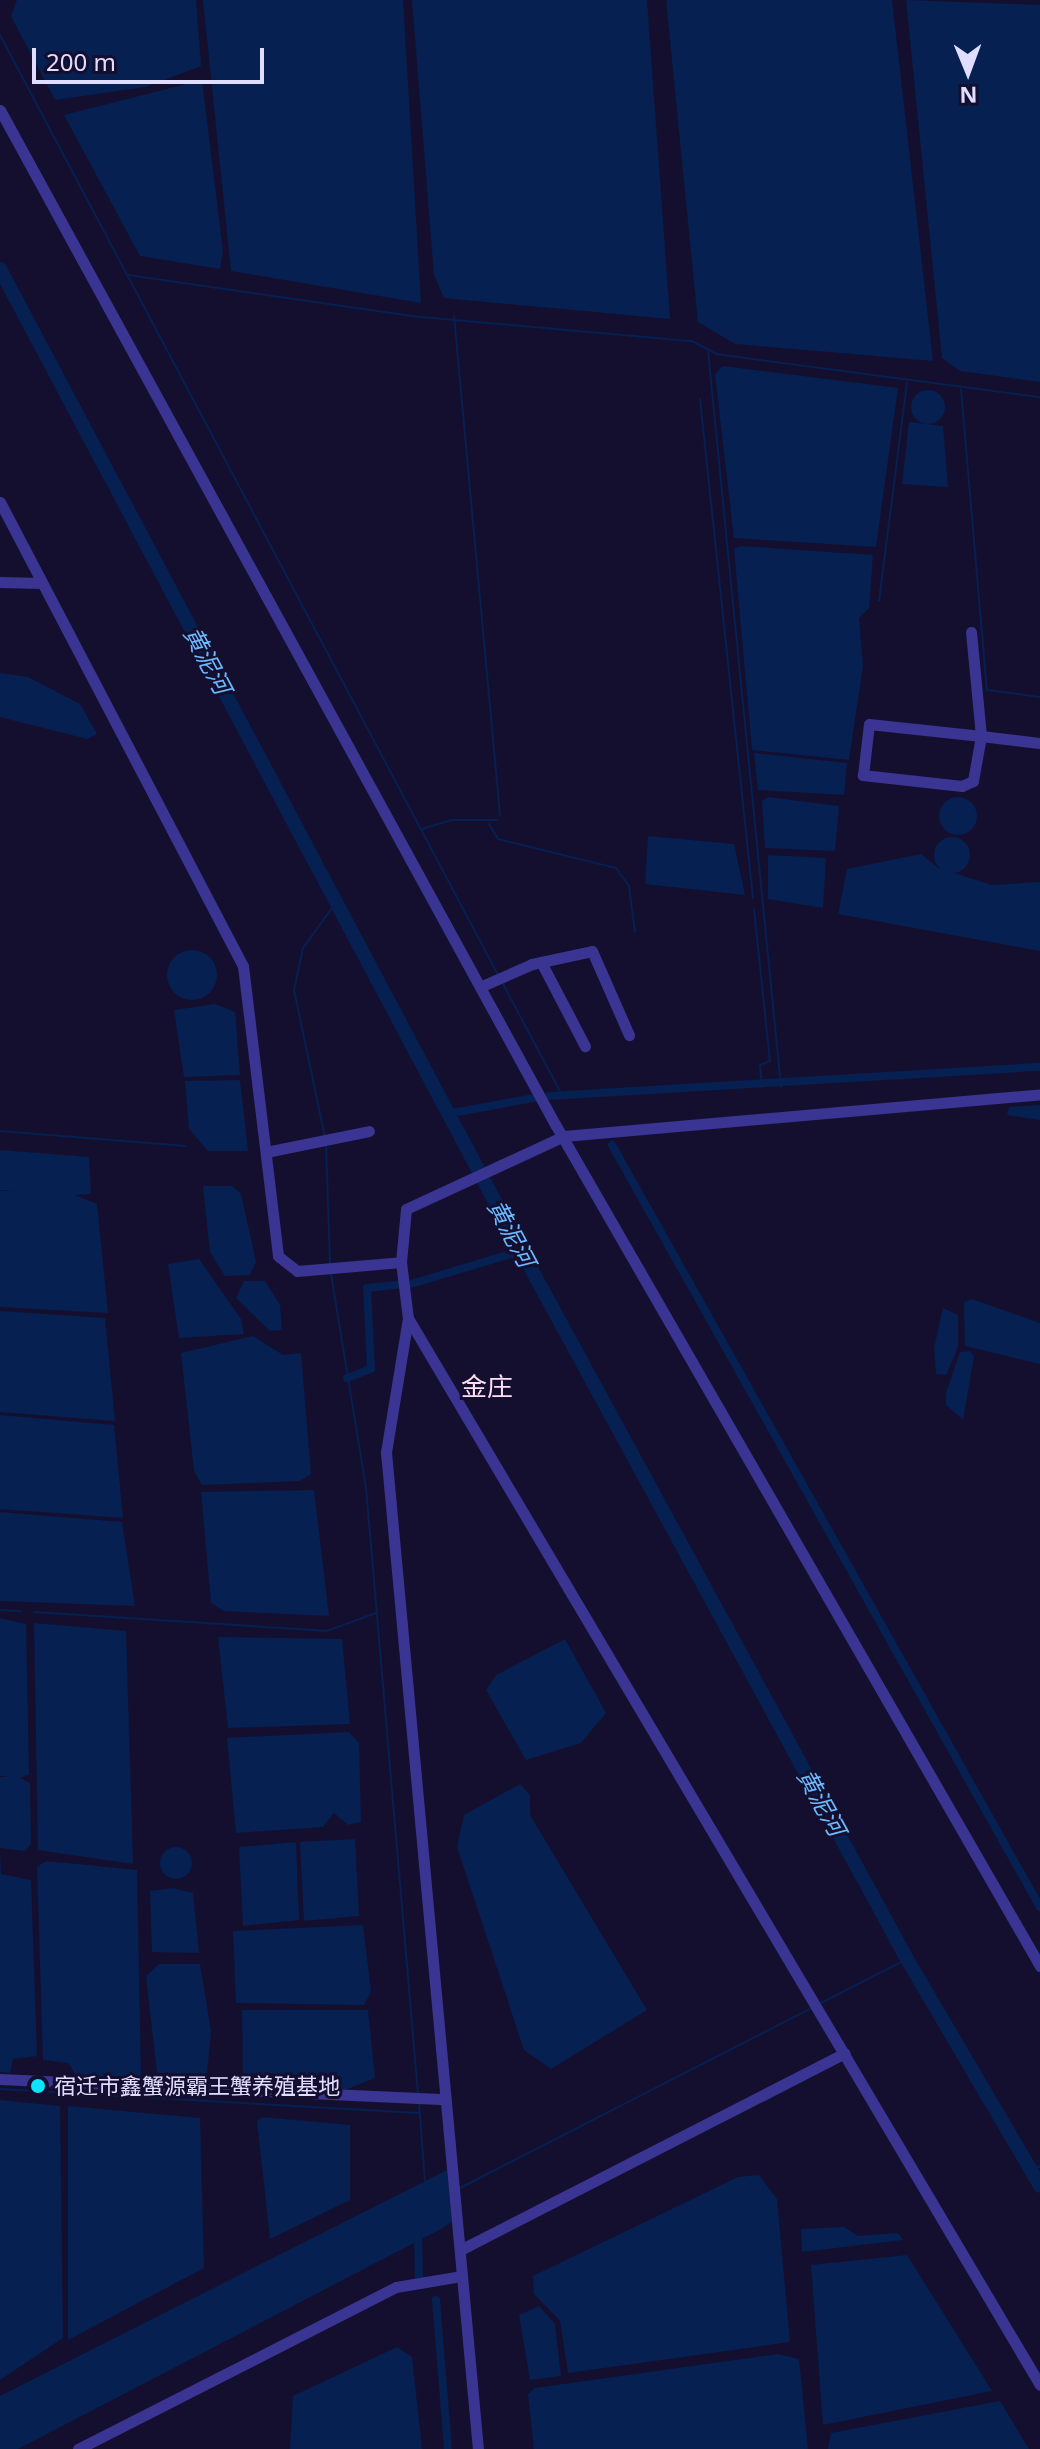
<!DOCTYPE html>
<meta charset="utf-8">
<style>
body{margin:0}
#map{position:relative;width:1040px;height:2449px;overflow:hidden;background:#150f2f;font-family:"Noto Sans","Noto Sans SC",sans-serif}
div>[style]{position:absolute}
.water>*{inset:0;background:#052051}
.round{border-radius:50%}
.stream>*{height:2px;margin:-1px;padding:0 1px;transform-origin:1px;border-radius:1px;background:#052051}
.canal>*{height:8px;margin:-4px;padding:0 4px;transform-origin:4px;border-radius:4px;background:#052051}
.river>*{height:14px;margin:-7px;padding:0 7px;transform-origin:7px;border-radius:7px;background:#052051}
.minor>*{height:11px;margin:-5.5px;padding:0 5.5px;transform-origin:5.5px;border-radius:5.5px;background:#3a3592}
.dots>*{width:22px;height:22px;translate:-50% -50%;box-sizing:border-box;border:4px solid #150f2f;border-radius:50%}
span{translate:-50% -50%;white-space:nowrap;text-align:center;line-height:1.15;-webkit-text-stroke:6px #150f2f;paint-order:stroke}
.poi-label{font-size:22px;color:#e1ddff}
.left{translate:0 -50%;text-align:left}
.water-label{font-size:24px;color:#6bb9ff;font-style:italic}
.quarter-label{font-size:26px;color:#ffdff3}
.north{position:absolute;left:928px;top:32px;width:80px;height:80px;-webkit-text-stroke:6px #150f2f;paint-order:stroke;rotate:179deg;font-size:22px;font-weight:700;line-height:32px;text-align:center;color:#e1ddff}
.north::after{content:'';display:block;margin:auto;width:28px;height:36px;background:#e1ddff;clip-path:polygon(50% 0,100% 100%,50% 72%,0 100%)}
.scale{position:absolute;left:32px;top:48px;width:232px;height:36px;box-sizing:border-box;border:4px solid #e1ddff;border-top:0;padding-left:10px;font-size:24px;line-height:28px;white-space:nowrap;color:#e1ddff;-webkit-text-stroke:6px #150f2f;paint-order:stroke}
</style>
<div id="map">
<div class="water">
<div style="clip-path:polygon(17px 0,196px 0,201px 66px,145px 87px,55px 100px,11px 16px)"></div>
<div style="clip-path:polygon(203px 0,403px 0,421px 303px,231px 271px)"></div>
<div style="clip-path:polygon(412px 0,647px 0,670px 319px,444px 298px,434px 275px)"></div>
<div style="clip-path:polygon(666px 0,892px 0,933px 361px,735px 344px,698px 322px)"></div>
<div style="clip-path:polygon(906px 0,1040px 5px,1040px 382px,960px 371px,942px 358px)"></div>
<div style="clip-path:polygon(202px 80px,223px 251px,220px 269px,140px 256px,64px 115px)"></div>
<div style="clip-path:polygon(723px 366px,898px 388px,876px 547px,734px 538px,715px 374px)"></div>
<div class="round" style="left:911px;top:390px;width:34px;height:34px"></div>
<div style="clip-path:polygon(909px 422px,943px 426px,948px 487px,902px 484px)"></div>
<div style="clip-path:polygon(740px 546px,873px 555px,869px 608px,859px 618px,863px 666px,849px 760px,752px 750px,734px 549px)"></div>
<div style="clip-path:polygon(0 673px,28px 677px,80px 704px,97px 734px,87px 739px,0 717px)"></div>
<div style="clip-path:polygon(754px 753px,847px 763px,844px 795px,758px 790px)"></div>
<div style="clip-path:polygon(768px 797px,839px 806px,835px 851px,765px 848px,762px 801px)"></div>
<div class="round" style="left:939px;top:797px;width:38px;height:38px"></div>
<div style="clip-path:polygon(648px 836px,734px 844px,745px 895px,645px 884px)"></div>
<div class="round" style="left:934px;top:837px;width:36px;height:36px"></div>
<div style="clip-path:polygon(921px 854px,938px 868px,992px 885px,1040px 882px,1040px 951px,838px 914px,847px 869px)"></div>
<div style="clip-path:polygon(768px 855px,826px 858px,823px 908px,768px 899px)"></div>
<div class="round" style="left:167px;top:950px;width:50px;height:50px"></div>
<div style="clip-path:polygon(215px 1004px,235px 1012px,240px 1075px,184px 1077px,174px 1010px)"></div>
<div style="clip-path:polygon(240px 1080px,248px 1151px,208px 1151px,189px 1129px,185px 1081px)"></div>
<div style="clip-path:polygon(1040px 1105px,1040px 1120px,1007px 1115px,1009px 1107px)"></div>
<div style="clip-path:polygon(0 1150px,89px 1157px,91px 1194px,75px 1195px,97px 1204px,108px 1313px,0 1307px,0 1191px,14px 1191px,0 1190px)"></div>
<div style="clip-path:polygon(203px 1186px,232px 1186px,241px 1194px,256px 1262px,250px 1275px,225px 1276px,210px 1252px)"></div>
<div style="clip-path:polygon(199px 1259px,241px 1319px,244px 1334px,179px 1338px,168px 1264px)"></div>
<div style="clip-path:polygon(244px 1281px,265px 1281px,280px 1305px,282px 1330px,270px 1331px,236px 1298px)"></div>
<div style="clip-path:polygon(972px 1299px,1040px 1323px,1040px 1364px,965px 1346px,964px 1302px)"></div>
<div style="clip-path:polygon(943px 1308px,958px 1315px,958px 1347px,946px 1375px,936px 1374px,934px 1348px)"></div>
<div style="clip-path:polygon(0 1311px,105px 1318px,115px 1421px,0 1412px)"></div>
<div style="clip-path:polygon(253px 1336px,283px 1355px,301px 1353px,311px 1474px,300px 1481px,202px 1485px,194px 1471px,181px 1353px)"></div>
<div style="clip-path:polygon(970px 1351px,974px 1356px,963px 1420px,946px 1405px,946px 1393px,960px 1352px)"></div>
<div style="clip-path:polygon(0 1415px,114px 1425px,123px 1518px,0 1509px)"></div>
<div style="clip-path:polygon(314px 1490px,329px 1616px,224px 1611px,211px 1603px,201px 1492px)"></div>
<div style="clip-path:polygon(0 1512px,122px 1522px,135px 1606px,0 1601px)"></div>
<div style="clip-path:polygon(0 1618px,26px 1624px,29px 1774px,20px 1778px,30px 1783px,31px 1844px,25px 1851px,0 1848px,0 1777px,10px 1777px,0 1776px)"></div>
<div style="clip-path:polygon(34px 1623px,126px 1631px,133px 1864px,38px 1850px)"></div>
<div style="clip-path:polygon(218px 1637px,342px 1639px,350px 1724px,228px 1728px)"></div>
<div style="clip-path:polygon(565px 1639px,606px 1713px,581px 1743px,526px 1760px,486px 1690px,496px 1675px)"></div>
<div style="clip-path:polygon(349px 1732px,359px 1743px,361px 1822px,348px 1825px,334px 1813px,323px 1827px,236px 1833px,227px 1738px)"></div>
<div style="clip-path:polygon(520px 1784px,530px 1795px,530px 1815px,647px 2010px,551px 2069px,524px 2050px,457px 1847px,464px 1815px)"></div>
<div style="clip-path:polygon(355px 1839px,359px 1916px,304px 1921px,300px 1842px)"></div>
<div style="clip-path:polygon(296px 1842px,299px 1920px,243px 1926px,239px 1847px)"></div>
<div class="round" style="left:160px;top:1847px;width:32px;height:32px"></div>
<div style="clip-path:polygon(0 1851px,1px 1874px,31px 1880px,37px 2056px,13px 2059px,10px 2073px,0 2072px)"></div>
<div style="clip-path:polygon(46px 1861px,137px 1870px,141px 2078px,76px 2075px,68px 2063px,43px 2060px,37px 1867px)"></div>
<div style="clip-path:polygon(173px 1888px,193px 1893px,199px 1953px,152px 1952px,150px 1891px)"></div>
<div style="clip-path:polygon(363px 1925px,371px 1992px,364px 2005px,236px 2003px,233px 1931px)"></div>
<div style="clip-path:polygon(159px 1964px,200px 1964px,211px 2031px,207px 2074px,157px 2073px,146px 1976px)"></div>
<div style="clip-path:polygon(242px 2010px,368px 2010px,375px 2078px,345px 2090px,243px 2083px)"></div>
<div style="clip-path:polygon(0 2100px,60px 2106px,63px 2338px,0 2380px)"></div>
<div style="clip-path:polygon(68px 2106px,200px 2118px,204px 2268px,68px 2340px)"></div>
<div style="clip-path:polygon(262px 2117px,350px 2125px,350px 2200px,270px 2239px,257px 2121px)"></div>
<div style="clip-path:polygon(447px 2170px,452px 2222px,439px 2230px,18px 2449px,0 2449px,0 2396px)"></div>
<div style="clip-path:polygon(759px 2175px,777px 2199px,790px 2342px,568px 2373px,560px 2321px,534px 2294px,533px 2276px,738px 2177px)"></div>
<div style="clip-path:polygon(844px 2227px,858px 2236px,898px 2233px,903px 2240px,802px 2252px,801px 2229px)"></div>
<div style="clip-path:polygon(907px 2255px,992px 2391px,823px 2425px,811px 2265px)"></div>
<div style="clip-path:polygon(539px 2306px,555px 2324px,561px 2376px,530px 2380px,519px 2315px)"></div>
<div style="clip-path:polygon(397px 2347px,412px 2357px,422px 2449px,290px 2449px,293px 2396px)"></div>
<div style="clip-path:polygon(778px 2354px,799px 2359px,808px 2449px,534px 2449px,528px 2394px,535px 2388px)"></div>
<div style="clip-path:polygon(1000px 2401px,1029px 2449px,828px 2449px,831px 2433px)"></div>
</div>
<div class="stream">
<div style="left:0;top:35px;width:1062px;rotate:62.08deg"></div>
<div style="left:128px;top:275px;width:296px;rotate:8.2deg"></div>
<div style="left:421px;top:317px;width:272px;rotate:5.1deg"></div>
<div style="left:692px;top:341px;width:27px;rotate:28deg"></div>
<div style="left:716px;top:354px;width:327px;rotate:7.6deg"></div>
<div style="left:454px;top:316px;width:501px;rotate:84.73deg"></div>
<div style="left:708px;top:351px;width:739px;rotate:84.33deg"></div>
<div style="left:961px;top:389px;width:302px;rotate:85.1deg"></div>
<div style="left:987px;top:690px;width:53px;rotate:7.5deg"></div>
<div style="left:700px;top:399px;width:502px;rotate:83.94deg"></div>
<div style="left:879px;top:601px;width:220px;rotate:-82.7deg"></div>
<div style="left:489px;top:824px;width:17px;rotate:59deg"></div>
<div style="left:498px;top:839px;width:122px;rotate:13.8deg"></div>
<div style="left:616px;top:868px;width:22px;rotate:54deg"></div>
<div style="left:629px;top:886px;width:46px;rotate:82.6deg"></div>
<div style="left:422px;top:829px;width:31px;rotate:-17deg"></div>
<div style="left:452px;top:820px;width:45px"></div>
<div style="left:754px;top:909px;width:153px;rotate:84deg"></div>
<div style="left:770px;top:1061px;width:11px;rotate:158deg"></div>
<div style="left:760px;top:1065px;width:22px;rotate:85deg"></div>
<div style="left:503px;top:984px;width:126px;rotate:62deg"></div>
<div style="left:0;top:1131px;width:186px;rotate:4.6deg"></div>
<div style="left:325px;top:1137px;width:150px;rotate:-101.9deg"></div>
<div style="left:294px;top:990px;width:43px;rotate:-77.9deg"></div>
<div style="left:303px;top:948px;width:54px;rotate:-54deg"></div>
<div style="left:326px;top:1143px;width:121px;rotate:88.1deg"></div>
<div style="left:331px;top:1274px;width:216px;rotate:80.7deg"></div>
<div style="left:366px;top:1487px;width:609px;rotate:85.1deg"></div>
<div style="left:0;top:1610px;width:22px;rotate:3deg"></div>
<div style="left:34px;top:1612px;width:294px;rotate:3.7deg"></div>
<div style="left:327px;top:1631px;width:52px;rotate:-20.2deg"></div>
<div style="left:819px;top:2004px;width:99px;rotate:-27.1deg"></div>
<div style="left:0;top:2089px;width:419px;rotate:3.3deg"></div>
<div style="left:419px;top:2101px;width:81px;rotate:85.8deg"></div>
<div style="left:1031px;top:2171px;width:10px;rotate:-29deg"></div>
<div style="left:460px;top:2188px;width:393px;rotate:-27.1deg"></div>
</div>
<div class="canal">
<div style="left:549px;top:1096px;width:492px;rotate:-3.4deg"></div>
<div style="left:447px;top:1114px;width:88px;rotate:-10.4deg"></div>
<div style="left:612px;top:1145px;width:874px;rotate:60.68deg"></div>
<div style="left:411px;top:1284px;width:115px;rotate:-16.7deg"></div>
<div style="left:347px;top:1378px;width:26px;rotate:-21deg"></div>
<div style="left:371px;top:1369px;width:81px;rotate:-92.8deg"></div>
<div style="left:367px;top:1288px;width:30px;rotate:-6deg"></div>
<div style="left:418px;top:2235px;width:43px;rotate:88.7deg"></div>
<div style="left:436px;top:2300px;width:149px;rotate:85.4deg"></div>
</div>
<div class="river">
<div style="left:0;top:269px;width:1100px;rotate:62.04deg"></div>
<div style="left:516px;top:1241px;width:818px;rotate:61.43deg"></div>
<div style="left:907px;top:1959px;width:263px;rotate:59.6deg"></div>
</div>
<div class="minor">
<div style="left:0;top:110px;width:1156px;rotate:61.31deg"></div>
<div style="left:555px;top:1124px;width:972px;rotate:60.06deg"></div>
<div style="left:0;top:502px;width:524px;rotate:62.36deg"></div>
<div style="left:243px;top:966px;width:292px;rotate:83.1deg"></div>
<div style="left:278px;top:1256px;width:24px;rotate:38deg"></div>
<div style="left:297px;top:1271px;width:104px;rotate:-4.9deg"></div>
<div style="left:401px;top:1262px;width:56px;rotate:82.9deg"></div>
<div style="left:408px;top:1318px;width:136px;rotate:99.3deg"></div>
<div style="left:386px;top:1452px;width:1001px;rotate:84.73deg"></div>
<div style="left:0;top:582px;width:42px;rotate:1.4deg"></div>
<div style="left:971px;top:632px;width:104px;rotate:84.5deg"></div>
<div style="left:981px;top:736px;width:46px;rotate:100.1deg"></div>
<div style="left:973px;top:781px;width:12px;rotate:156deg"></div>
<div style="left:962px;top:786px;width:100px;rotate:-173.7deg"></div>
<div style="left:863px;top:775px;width:51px;rotate:-83.3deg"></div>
<div style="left:869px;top:724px;width:113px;rotate:6.1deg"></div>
<div style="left:981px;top:736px;width:59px;rotate:6.8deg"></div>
<div style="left:541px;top:962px;width:95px;rotate:62.4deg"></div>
<div style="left:482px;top:986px;width:55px;rotate:-23.7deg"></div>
<div style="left:532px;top:964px;width:61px;rotate:-12.2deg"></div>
<div style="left:592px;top:951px;width:92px;rotate:66.2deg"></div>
<div style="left:266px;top:1152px;width:105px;rotate:-11.5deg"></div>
<div style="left:401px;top:1262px;width:53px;rotate:-84.6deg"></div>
<div style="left:406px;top:1209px;width:174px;rotate:-24.8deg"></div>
<div style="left:564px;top:1136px;width:478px;rotate:-5deg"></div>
<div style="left:408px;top:1318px;width:1240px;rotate:59.36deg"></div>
<div style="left:0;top:2079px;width:446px;rotate:2.6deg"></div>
<div style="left:460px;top:2250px;width:432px;rotate:-27.1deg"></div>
<div style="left:78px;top:2449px;width:357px;rotate:-27deg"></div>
<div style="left:396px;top:2287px;width:67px;rotate:-9.5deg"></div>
</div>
<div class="dots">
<div style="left:38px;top:2086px;background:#09e5ff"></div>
</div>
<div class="poi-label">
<span class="left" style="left:54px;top:2086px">宿迁市鑫蟹源霸王蟹养殖基地</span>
</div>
<div class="water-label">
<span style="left:208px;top:660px;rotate:62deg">黄泥河</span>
<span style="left:512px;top:1233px;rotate:62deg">黄泥河</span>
<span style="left:822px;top:1802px;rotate:61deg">黄泥河</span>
</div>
<div class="quarter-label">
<span style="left:487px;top:1387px">金庄</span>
</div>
<div class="north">N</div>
<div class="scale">200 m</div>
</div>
